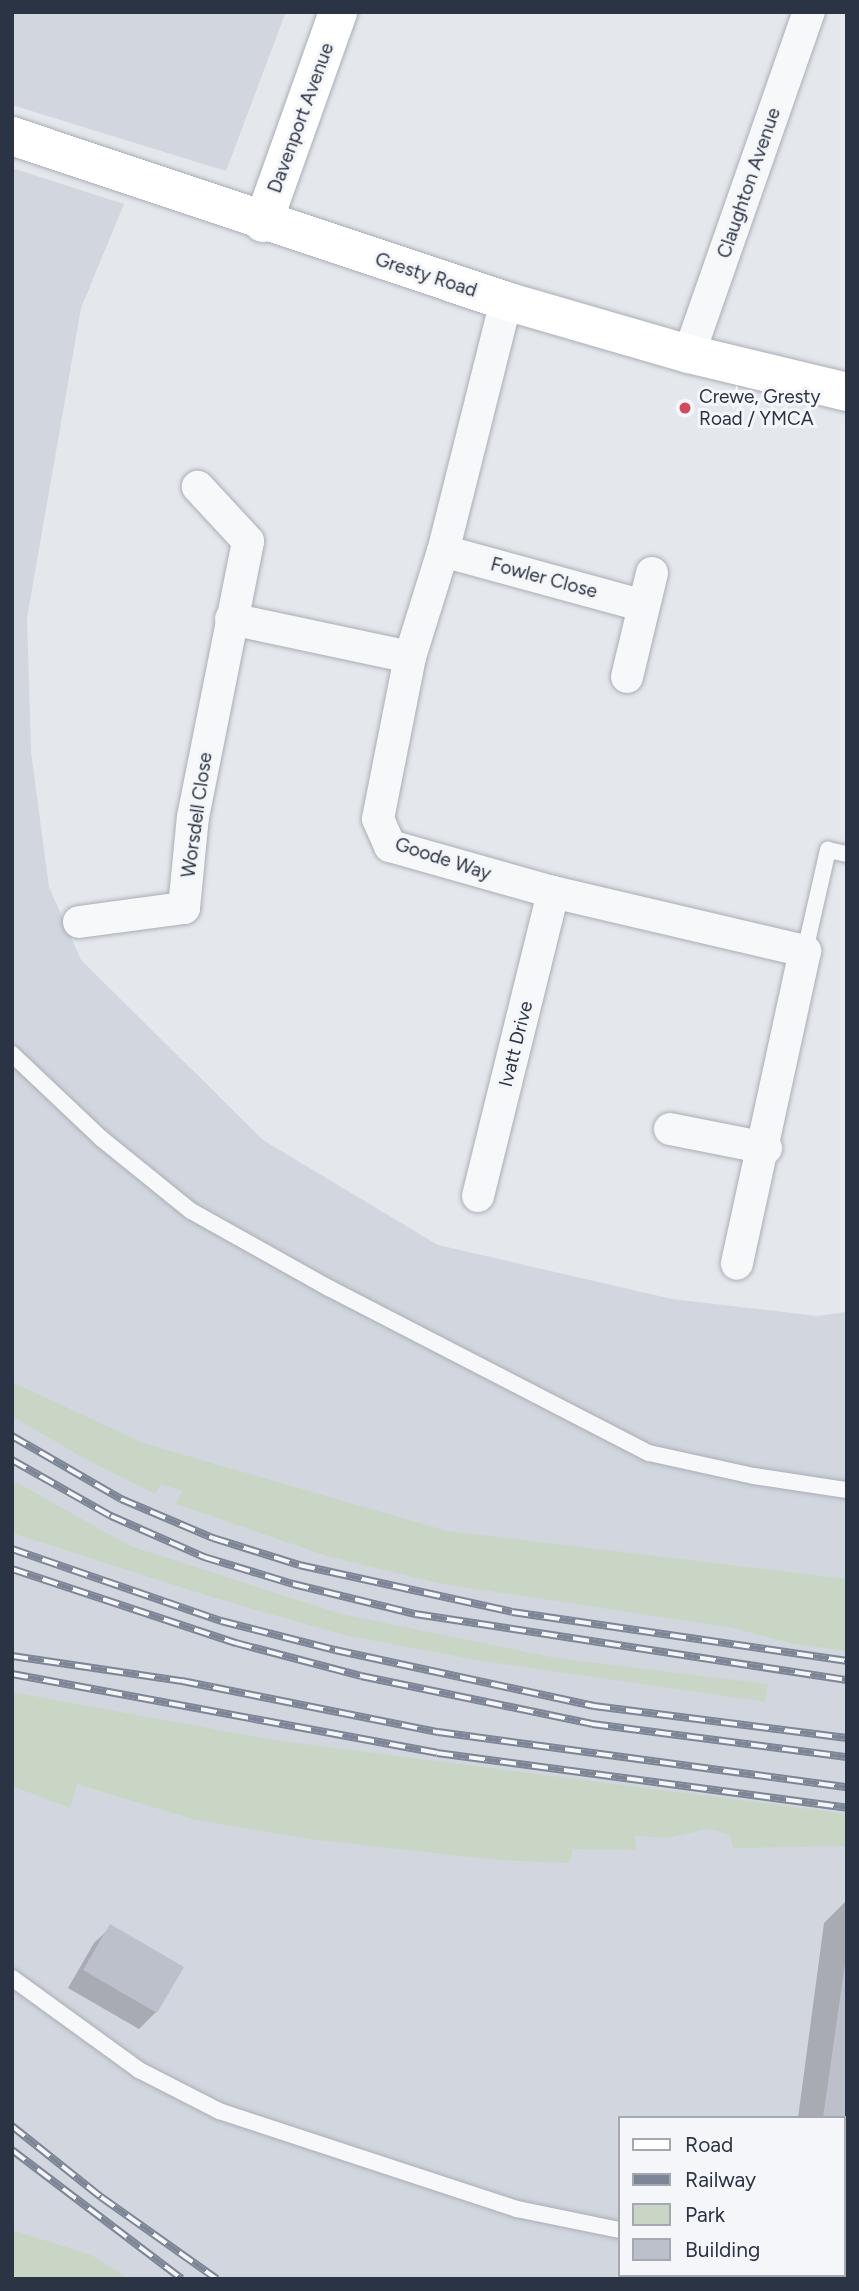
<!DOCTYPE html>
<style>
body{margin:0}
#map{position:relative;width:859px;height:2291px;overflow:hidden;background:#e4e7ec;font-family:Figtree,sans-serif}
div>[style]{position:absolute}
.built>*{inset:0;background:#d2d6de}
.green>*{inset:0;background:#c9d6c5}
.shadow>*{inset:0;background:#0003}
.building>*{inset:0;background:#bbc0ca}
.roads{filter:drop-shadow(0 0 2px #a9aeb7) drop-shadow(0 0 2px #a9aeb7)}
.lane>*{height:16px;margin:-8px;padding:0 8px;transform-origin:8px;border-radius:8px;background:#f7f8fa}
.street>*{height:32px;margin:-16px;padding:0 16px;transform-origin:16px;border-radius:16px;background:#f7f8fa}
.secondary>*{height:38px;margin:-19px;padding:0 19px;transform-origin:19px;border-radius:19px;background:#fff}
.rail>*{height:8px;margin-top:-4px;transform-origin:0;background:repeating-linear-gradient(90deg,#f4f6f9 0 16px,#7d8696 0 32px);box-sizing:border-box;border-block:2px solid #7d8696}
.dots>*{width:19px;height:19px;translate:-50% -50%;box-sizing:border-box;border:4px solid #f4f6f9;border-radius:50%}
span{translate:-50% -50%;white-space:nowrap;text-align:center;line-height:1.15;-webkit-text-stroke:6px #f4f6f9;paint-order:stroke}
.street-label{font-size:19px;color:#2b3445}
.poi-label{font-size:19px;color:#2b3445}
.left{translate:0 -50%;text-align:left}
.frame{position:absolute;inset:0;border:14px solid #2b3445;pointer-events:none}
.legend{position:absolute;left:618px;top:2116px;width:228px;height:161px;box-sizing:border-box;background:#f4f6f9;border:2px solid #a4a8b1;margin:0;padding:9px 12px;list-style:none;font-size:21px;color:#2b3445}
.legend li{display:flex;align-items:center;gap:14px;height:35px}
.legend b{width:35px;border:2px solid #a4a8b1}
</style>
<div id="map">
<div class="built">
<div style="clip-path:polygon(12px 12px,281px 12px,285px 14px,226px 171px,12px 105px)"></div>
<div style="clip-path:polygon(evenodd,12px 168px,124px 204px,81px 308px,27px 618px,31px 752px,49px 887px,81px 960px,263px 1140px,438px 1245px,672px 1299px,817px 1316px,847px 1312px,847px 2279px,12px 2279px,12px 168px,619px 2118px,843px 2118px,843px 2275px,619px 2275px,619px 2118px)"></div>
</div>
<div class="green">
<div style="clip-path:polygon(12px 1382px,143px 1443px,447px 1531px,847px 1579px,847px 1651px,794px 1644px,733px 1628px,438px 1583px,327px 1556px,176px 1504px,182px 1491px,161px 1484px,155px 1494px,87px 1460px,12px 1416px)"></div>
<div style="clip-path:polygon(12px 1480px,130px 1546px,341px 1614px,556px 1658px,768px 1684px,765px 1702px,482px 1661px,344px 1635px,215px 1598px,12px 1533px)"></div>
<div style="clip-path:polygon(12px 1692px,274px 1740px,847px 1814px,847px 1846px,733px 1848px,729px 1834px,708px 1829px,667px 1838px,635px 1836px,636px 1850px,573px 1849px,569px 1863px,497px 1860px,309px 1839px,192px 1819px,77px 1784px,70px 1808px,12px 1786px)"></div>
<div style="clip-path:polygon(12px 2230px,91px 2255px,130px 2279px,12px 2279px)"></div>
</div>
<div class="shadow">
<div style="clip-path:polygon(847px 1900px,847px 2188px,843px 2118px,798px 2118px,824px 1923px)"></div>
<div style="clip-path:polygon(111px 1927px,156px 2012px,139px 2029px,68px 1988px,94px 1943px)"></div>
</div>
<div class="building">
<div style="clip-path:polygon(110px 1924px,184px 1967px,157px 2013px,83px 1970px)"></div>
<div style="clip-path:polygon(847px 1949px,847px 2155px,843px 2118px,823px 2118px)"></div>
</div>
<div class="roads">
<div class="lane">
<div style="left:805px;top:951px;width:104px;rotate:-77.2deg"></div>
<div style="left:828px;top:850px;width:19px;rotate:12deg"></div>
<div style="left:12px;top:1054px;width:124px;rotate:43.4deg"></div>
<div style="left:102px;top:1139px;width:114px;rotate:39deg"></div>
<div style="left:191px;top:1211px;width:158px;rotate:29.2deg"></div>
<div style="left:329px;top:1288px;width:360px;rotate:27.3deg"></div>
<div style="left:649px;top:1453px;width:107px;rotate:12.4deg"></div>
<div style="left:754px;top:1476px;width:94px;rotate:8.6deg"></div>
<div style="left:12px;top:1978px;width:157px;rotate:35.9deg"></div>
<div style="left:139px;top:2070px;width:90px;rotate:27.1deg"></div>
<div style="left:219px;top:2111px;width:314px;rotate:18.2deg"></div>
<div style="left:517px;top:2209px;width:104px;rotate:11.6deg"></div>
<div style="left:843px;top:2259px;width:4px;rotate:14deg"></div>
</div>
<div class="street">
<div style="left:506px;top:301px;width:258px;rotate:104.1deg"></div>
<div style="left:443px;top:551px;width:111px;rotate:107.3deg"></div>
<div style="left:410px;top:657px;width:165px;rotate:101.2deg"></div>
<div style="left:378px;top:819px;width:30px;rotate:66deg"></div>
<div style="left:390px;top:846px;width:169px;rotate:15.8deg"></div>
<div style="left:553px;top:892px;width:259px;rotate:13.2deg"></div>
<div style="left:805px;top:951px;width:320px;rotate:102.3deg"></div>
<div style="left:689px;top:354px;width:362px;rotate:-70.7deg"></div>
<div style="left:443px;top:551px;width:208px;rotate:15.3deg"></div>
<div style="left:231px;top:619px;width:183px;rotate:12deg"></div>
<div style="left:627px;top:677px;width:107px;rotate:-76.5deg"></div>
<div style="left:79px;top:922px;width:106px;rotate:-7.6deg"></div>
<div style="left:184px;top:908px;width:91px;rotate:-84.4deg"></div>
<div style="left:193px;top:817px;width:281px;rotate:-78.7deg"></div>
<div style="left:248px;top:541px;width:74px;rotate:-132.8deg"></div>
<div style="left:670px;top:1129px;width:98px;rotate:11.2deg"></div>
<div style="left:478px;top:1196px;width:313px;rotate:-76.1deg"></div>
</div>
<div class="secondary">
<div style="left:12px;top:136px;width:521px;rotate:18.47deg"></div>
<div style="left:506px;top:301px;width:191px;rotate:16.2deg"></div>
<div style="left:689px;top:354px;width:163px;rotate:13.5deg"></div>
<div style="left:263px;top:223px;width:224px;rotate:-70.4deg"></div>
</div>
</div>
<div class="rail">
<div style="left:12px;top:1436px;width:126px;rotate:30deg"></div>
<div style="left:121px;top:1499px;width:100px;rotate:23deg"></div>
<div style="left:213px;top:1538px;width:90px;rotate:17.4deg"></div>
<div style="left:299px;top:1565px;width:218px;rotate:12.4deg"></div>
<div style="left:512px;top:1612px;width:339px;rotate:8.3deg"></div>
<div style="left:12px;top:1460px;width:114px;rotate:29.5deg"></div>
<div style="left:111px;top:1516px;width:102px;rotate:23.8deg"></div>
<div style="left:204px;top:1557px;width:93px;rotate:16.9deg"></div>
<div style="left:293px;top:1584px;width:126px;rotate:13.8deg"></div>
<div style="left:415px;top:1614px;width:437px;rotate:8.7deg"></div>
<div style="left:12px;top:1549px;width:221px;rotate:19deg"></div>
<div style="left:221px;top:1621px;width:118px;rotate:14.3deg"></div>
<div style="left:335px;top:1650px;width:265px;rotate:12.2deg"></div>
<div style="left:594px;top:1706px;width:255px;rotate:7.2deg"></div>
<div style="left:12px;top:1569px;width:236px;rotate:18.3deg"></div>
<div style="left:236px;top:1643px;width:129px;rotate:14.8deg"></div>
<div style="left:361px;top:1676px;width:236px;rotate:11.7deg"></div>
<div style="left:592px;top:1724px;width:257px;rotate:7.4deg"></div>
<div style="left:12px;top:1656px;width:172px;rotate:8.4deg"></div>
<div style="left:182px;top:1681px;width:261px;rotate:11.3deg"></div>
<div style="left:438px;top:1732px;width:413px;rotate:7.7deg"></div>
<div style="left:12px;top:1674px;width:432px;rotate:10.5deg"></div>
<div style="left:437px;top:1753px;width:414px;rotate:7.6deg"></div>
<div style="left:12px;top:2126px;width:114px;rotate:38.6deg"></div>
<div style="left:101px;top:2197px;width:142px;rotate:35.3deg"></div>
<div style="left:12px;top:2150px;width:213px;rotate:37.2deg"></div>
</div>
<div class="dots">
<div style="left:685px;top:408px;background:#d1495b"></div>
</div>
<div class="street-label">
<span style="left:301px;top:118px;rotate:-70deg">Davenport Avenue</span>
<span style="left:749px;top:183px;rotate:-71deg">Claughton Avenue</span>
<span style="left:426px;top:275px;rotate:18deg">Gresty Road</span>
<span style="left:544px;top:578px;rotate:15deg">Fowler Close</span>
<span style="left:197px;top:815px;rotate:-82deg">Worsdell Close</span>
<span style="left:443px;top:859px;rotate:18deg">Goode Way</span>
<span style="left:516px;top:1044px;rotate:-76deg">Ivatt Drive</span>
</div>
<div class="poi-label">
<span class="left" style="left:699px;top:408px">Crewe, Gresty<br>Road / YMCA</span>
</div>
<div class="frame"></div>
<ul class="legend">
<li><b style="height:9px;background:#fff"></b>Road</li>
<li><b style="height:9px;background:#7d8696"></b>Railway</li>
<li><b style="height:19px;background:#c9d6c5"></b>Park</li>
<li><b style="height:19px;background:#bbc0ca"></b>Building</li>
</ul>
</div>
